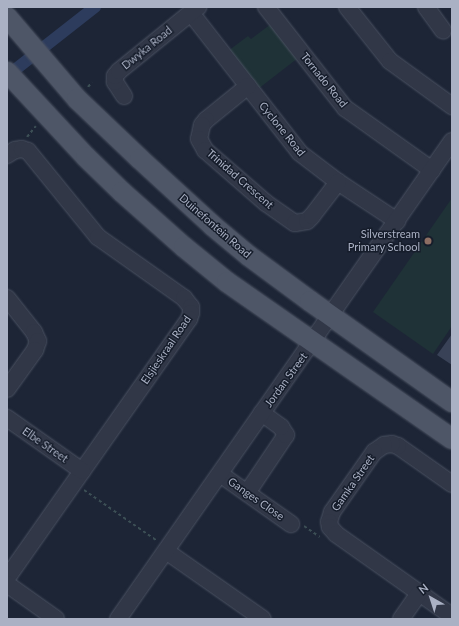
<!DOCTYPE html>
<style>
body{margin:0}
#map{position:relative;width:459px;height:626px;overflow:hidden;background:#1d2536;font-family:Lato,sans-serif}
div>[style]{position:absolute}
.green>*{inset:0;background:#1f3237}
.canal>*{height:12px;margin:-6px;padding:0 6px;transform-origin:6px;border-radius:6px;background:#2d3c5d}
.building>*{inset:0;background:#394257}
.path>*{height:2px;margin-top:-1px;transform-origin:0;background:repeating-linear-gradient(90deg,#3c4f55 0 3px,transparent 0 6px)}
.roads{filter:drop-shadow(0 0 1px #4b5262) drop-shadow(0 0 1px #4b5262)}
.minor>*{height:16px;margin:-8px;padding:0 8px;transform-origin:8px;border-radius:8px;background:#313747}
.major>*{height:20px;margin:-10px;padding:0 10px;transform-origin:10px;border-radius:10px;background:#4e5667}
.dots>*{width:11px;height:11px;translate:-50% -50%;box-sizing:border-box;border:2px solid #161d2b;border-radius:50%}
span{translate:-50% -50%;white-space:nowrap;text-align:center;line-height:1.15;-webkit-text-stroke:3px #161d2b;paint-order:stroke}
.street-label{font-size:11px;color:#aab1c4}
.poi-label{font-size:11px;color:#aab1c4}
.right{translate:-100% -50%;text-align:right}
.frame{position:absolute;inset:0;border:8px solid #aab1c4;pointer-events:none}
.north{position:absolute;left:411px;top:578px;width:40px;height:40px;-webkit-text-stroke:3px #161d2b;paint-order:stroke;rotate:321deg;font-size:11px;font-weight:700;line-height:16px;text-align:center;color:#aab1c4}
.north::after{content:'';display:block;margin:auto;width:14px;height:18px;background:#aab1c4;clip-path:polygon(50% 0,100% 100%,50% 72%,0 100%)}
</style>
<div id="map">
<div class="green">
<div style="clip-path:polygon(271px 24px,298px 58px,258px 89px,228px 51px,248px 36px,251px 39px)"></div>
<div style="clip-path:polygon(452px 198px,452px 326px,433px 354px,373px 312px)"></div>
</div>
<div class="canal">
<div style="left:7px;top:76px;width:112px;rotate:-38.1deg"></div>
</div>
<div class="building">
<div style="clip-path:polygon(452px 334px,452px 365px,437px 355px)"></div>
</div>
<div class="path">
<div style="left:88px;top:87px;width:6px;rotate:-51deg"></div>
<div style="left:27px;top:137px;width:14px;rotate:-51deg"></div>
<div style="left:84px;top:490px;width:88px;rotate:34.8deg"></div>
<div style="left:304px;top:526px;width:19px;rotate:35deg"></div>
</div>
<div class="roads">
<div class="minor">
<div style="left:266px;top:7px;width:128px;rotate:52deg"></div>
<div style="left:345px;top:108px;width:107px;rotate:35.5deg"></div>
<div style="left:347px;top:7px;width:69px;rotate:51.5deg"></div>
<div style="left:390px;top:61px;width:77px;rotate:36deg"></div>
<div style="left:426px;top:7px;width:29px;rotate:54deg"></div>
<div style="left:191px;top:13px;width:177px;rotate:52.1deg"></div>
<div style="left:300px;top:153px;width:48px;rotate:37.3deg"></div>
<div style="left:338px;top:182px;width:71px;rotate:33.5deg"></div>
<div style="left:248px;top:86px;width:54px;rotate:141deg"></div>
<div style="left:206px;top:120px;width:6px;rotate:129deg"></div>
<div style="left:202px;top:125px;width:14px;rotate:102deg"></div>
<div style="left:199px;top:139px;width:13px;rotate:61deg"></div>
<div style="left:205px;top:150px;width:81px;rotate:41deg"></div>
<div style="left:266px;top:203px;width:35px;rotate:35deg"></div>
<div style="left:295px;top:223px;width:12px;rotate:-9deg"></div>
<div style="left:307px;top:221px;width:7px;rotate:-45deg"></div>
<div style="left:312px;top:216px;width:43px;rotate:-52.6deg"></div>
<div style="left:124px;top:96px;width:17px;rotate:-123deg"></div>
<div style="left:115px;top:82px;width:6px;rotate:-90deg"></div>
<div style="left:115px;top:76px;width:6px;rotate:-51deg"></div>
<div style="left:119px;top:71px;width:102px;rotate:-39deg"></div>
<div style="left:7px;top:155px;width:9px;rotate:-32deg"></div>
<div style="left:15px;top:150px;width:7px;rotate:-8deg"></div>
<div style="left:22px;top:149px;width:6px;rotate:18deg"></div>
<div style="left:28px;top:151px;width:111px;rotate:50.9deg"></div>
<div style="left:98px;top:237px;width:105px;rotate:35.3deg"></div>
<div style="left:184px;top:298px;width:11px;rotate:52deg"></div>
<div style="left:191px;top:307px;width:6px;rotate:90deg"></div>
<div style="left:191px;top:313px;width:6px;rotate:108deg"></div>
<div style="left:189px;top:319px;width:317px;rotate:125.1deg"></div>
<div style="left:7px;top:298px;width:43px;rotate:51.5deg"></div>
<div style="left:34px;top:332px;width:10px;rotate:66deg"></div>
<div style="left:38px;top:341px;width:9px;rotate:108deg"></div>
<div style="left:35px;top:350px;width:48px;rotate:125.7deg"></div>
<div style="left:7px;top:418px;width:92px;rotate:35.2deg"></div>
<div style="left:220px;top:474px;width:87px;rotate:35.2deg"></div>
<div style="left:452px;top:484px;width:66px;rotate:-144.9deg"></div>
<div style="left:398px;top:446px;width:6px;rotate:-162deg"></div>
<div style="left:392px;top:444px;width:8px;rotate:173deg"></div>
<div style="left:384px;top:445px;width:12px;rotate:145deg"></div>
<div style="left:374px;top:452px;width:73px;rotate:125deg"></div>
<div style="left:332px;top:512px;width:10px;rotate:107deg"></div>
<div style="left:329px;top:522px;width:5px;rotate:79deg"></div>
<div style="left:330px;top:527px;width:9px;rotate:49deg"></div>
<div style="left:336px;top:534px;width:142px;rotate:35.3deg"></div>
<div style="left:247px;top:493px;width:70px;rotate:-56.1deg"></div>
<div style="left:286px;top:435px;width:9px;rotate:-122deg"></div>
<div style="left:281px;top:427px;width:24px;rotate:-144deg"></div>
<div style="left:166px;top:551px;width:118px;rotate:35deg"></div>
<div style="left:7px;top:584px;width:60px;rotate:35.5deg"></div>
<div style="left:118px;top:619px;width:583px;rotate:-55.06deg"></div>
<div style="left:401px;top:619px;width:32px;rotate:-55deg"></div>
</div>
<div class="major">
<div style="left:7px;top:17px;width:108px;rotate:49.5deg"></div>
<div style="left:77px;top:99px;width:87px;rotate:43.6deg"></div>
<div style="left:140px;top:159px;width:99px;rotate:42.5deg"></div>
<div style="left:213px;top:226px;width:47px;rotate:39.8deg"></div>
<div style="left:249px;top:256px;width:76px;rotate:36.4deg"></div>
<div style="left:310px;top:301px;width:174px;rotate:35.4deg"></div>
<div style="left:7px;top:72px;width:116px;rotate:47.1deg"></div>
<div style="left:86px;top:157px;width:50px;rotate:44.2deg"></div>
<div style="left:122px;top:192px;width:83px;rotate:41.6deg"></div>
<div style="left:184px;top:247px;width:55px;rotate:39.1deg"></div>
<div style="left:227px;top:282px;width:274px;rotate:34.9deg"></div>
</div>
</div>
<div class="dots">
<div style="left:428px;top:241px;background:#8d6e63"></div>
</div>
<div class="street-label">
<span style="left:147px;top:48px;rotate:-39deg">Dwyka Road</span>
<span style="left:324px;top:80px;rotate:51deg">Tornado Road</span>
<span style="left:282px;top:129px;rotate:51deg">Cyclone Road</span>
<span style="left:240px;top:179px;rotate:41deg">Trinidad Crescent</span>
<span style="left:215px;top:226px;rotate:41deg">Duinefontein Road</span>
<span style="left:166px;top:350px;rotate:-56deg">Elsjieskraal Road</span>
<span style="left:286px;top:380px;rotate:-54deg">Jordan Street</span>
<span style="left:45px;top:445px;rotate:35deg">Elbe Street</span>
<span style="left:353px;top:483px;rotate:-55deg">Gamka Street</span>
<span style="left:256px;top:499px;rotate:35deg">Ganges Close</span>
</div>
<div class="poi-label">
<span class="right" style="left:420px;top:241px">Silverstream<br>Primary School</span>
</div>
<div class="frame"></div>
<div class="north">N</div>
</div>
